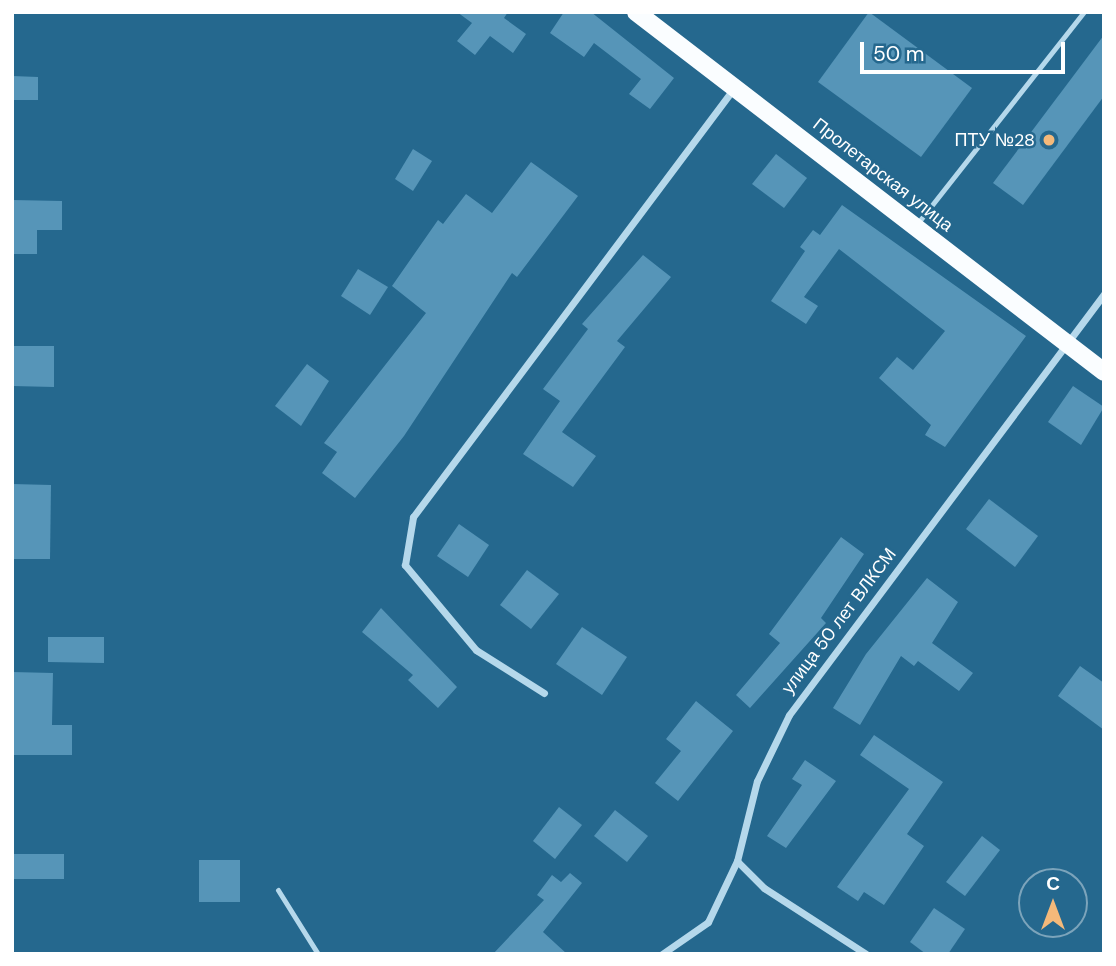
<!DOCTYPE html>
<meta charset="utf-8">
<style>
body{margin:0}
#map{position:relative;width:1116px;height:966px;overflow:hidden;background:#25688e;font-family:"DM Sans",sans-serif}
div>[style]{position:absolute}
.building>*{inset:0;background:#5695b8}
.lane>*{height:5px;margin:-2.5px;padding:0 2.5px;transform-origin:2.5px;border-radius:2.5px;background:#b5d8eb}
.street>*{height:7px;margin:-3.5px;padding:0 3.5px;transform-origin:3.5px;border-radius:3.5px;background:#b5d8eb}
.primary>*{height:18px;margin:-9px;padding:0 9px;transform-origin:9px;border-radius:9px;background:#fafdff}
.dots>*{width:19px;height:19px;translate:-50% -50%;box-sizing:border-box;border:4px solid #25688e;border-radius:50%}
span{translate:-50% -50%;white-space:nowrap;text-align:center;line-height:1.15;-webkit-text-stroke:5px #25688e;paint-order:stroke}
.poi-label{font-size:18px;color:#fff}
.right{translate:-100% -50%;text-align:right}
.street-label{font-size:18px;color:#fff}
.frame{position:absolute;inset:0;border:14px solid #fff;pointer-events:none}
.north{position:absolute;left:1018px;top:868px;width:70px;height:70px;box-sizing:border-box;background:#25688e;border:2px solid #7ca4bb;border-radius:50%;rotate:0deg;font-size:19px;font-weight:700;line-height:28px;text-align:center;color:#fff}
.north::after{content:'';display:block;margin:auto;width:24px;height:32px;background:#f4b97a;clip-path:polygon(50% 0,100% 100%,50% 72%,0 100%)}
.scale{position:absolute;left:860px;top:42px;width:205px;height:32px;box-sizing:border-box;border:4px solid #fff;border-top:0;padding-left:9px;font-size:21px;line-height:24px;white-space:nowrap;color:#fff;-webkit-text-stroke:5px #25688e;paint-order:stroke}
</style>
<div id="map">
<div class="building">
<div style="clip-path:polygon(457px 12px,508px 12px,504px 18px,526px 34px,513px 53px,490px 36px,475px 55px,457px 41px,472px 23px)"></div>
<div style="clip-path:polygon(564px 12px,591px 12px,674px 78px,650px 109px,629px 94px,641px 79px,594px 43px,584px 57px,550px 33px)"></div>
<div style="clip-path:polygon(869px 12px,972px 88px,921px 157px,818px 82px)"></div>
<div style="clip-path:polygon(1104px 35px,1104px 96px,1023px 205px,993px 183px)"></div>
<div style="clip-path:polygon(12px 76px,38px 77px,38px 100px,12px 100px)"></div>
<div style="clip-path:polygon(413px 149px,432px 161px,413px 191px,395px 179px)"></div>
<div style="clip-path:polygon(776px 154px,807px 178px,784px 208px,752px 184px)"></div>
<div style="clip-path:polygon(531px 162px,578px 196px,517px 277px,512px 273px,404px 436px,355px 498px,322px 473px,337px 452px,324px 443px,426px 313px,392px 286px,438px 220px,443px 224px,466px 194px,492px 213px)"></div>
<div style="clip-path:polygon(12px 200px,62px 201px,62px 230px,37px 230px,37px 254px,12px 254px)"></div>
<div style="clip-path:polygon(842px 205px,1026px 336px,945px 447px,925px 435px,931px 425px,879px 378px,897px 357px,913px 370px,945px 331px,839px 249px,804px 297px,818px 306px,806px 324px,771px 301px,805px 251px,800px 247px,813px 230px,820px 235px)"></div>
<div style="clip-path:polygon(643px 255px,671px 277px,617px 341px,625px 347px,562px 432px,596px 456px,573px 487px,523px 454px,560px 401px,543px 389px,588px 329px,582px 324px)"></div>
<div style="clip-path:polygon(358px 269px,388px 287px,370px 315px,341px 296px)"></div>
<div style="clip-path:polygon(12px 346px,54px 346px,54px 387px,12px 386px)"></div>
<div style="clip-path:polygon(307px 364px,329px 381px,301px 426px,275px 406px)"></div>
<div style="clip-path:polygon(1073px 386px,1104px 407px,1081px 445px,1048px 422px)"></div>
<div style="clip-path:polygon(12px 484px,51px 485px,50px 559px,12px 559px)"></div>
<div style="clip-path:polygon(989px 499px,1038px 536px,1015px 567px,966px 529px)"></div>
<div style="clip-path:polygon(459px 524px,489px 545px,468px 577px,437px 556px)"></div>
<div style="clip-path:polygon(841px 537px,864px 554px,821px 618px,826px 623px,750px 708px,736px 695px,780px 643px,769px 634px)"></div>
<div style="clip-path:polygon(527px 570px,559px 594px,531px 629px,500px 605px)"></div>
<div style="clip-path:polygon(927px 578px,958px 602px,932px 643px,973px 673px,959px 691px,918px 661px,914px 666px,901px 656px,860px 725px,833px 708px,866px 654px)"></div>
<div style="clip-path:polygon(381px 608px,457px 687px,438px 708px,408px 680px,413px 675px,362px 632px)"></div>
<div style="clip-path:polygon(582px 627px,627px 657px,602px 695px,556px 664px)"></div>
<div style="clip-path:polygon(48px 637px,104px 637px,104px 663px,48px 662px)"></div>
<div style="clip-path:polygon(1080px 666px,1104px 683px,1104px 730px,1058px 696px)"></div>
<div style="clip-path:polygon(12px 672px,53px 673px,52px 725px,72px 725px,72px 755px,12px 755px)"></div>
<div style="clip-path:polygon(696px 701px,733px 731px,678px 801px,655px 783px,681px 751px,666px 739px)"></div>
<div style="clip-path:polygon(874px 735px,943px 782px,907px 834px,924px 846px,884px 905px,864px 892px,858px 901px,837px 887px,909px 789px,860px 755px)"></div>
<div style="clip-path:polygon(805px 760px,836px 781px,786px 848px,767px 836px,802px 785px,792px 779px)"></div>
<div style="clip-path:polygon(559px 807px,582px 825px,555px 859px,533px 841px)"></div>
<div style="clip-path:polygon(615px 810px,648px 836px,627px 862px,594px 836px)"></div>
<div style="clip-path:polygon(982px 836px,1000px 850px,965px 896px,946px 882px)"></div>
<div style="clip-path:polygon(13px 854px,64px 854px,64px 879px,13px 879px)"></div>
<div style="clip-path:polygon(199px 860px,240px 860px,240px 902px,199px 902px)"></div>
<div style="clip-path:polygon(570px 873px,582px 883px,543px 932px,567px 954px,493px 954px,544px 900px,537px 895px,552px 875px,561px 882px)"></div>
<div style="clip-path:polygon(934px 908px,965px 929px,948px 954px,926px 954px,910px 942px)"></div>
</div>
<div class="lane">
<div style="left:917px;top:224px;width:270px;rotate:-51.8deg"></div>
<div style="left:278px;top:890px;width:75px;rotate:58deg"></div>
</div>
<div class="street">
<div style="left:544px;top:693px;width:80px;rotate:-147.7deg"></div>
<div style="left:476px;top:650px;width:111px;rotate:-129.9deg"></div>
<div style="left:405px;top:565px;width:49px;rotate:-80.5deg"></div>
<div style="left:413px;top:517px;width:536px;rotate:-53.19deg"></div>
<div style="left:662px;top:954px;width:56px;rotate:-34.8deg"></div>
<div style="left:708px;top:922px;width:68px;rotate:-64.6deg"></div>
<div style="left:866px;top:954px;width:121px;rotate:-147.1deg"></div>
<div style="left:764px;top:888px;width:38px;rotate:-135deg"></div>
<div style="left:737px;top:861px;width:82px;rotate:-76deg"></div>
<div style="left:757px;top:781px;width:73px;rotate:-64.1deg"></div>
<div style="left:789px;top:715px;width:526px;rotate:-53.2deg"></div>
</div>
<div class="primary">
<div style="left:636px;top:12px;width:590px;rotate:37.57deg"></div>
</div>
<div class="dots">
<div style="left:1049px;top:140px;background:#f4b97a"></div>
</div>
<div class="poi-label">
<span class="right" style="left:1035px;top:140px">ПТУ №28</span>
</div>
<div class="street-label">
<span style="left:883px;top:175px;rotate:38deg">Пролетарская улица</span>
<span style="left:839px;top:621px;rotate:-53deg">улица 50 лет ВЛКСМ</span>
</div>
<div class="frame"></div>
<div class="north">С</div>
<div class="scale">50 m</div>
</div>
